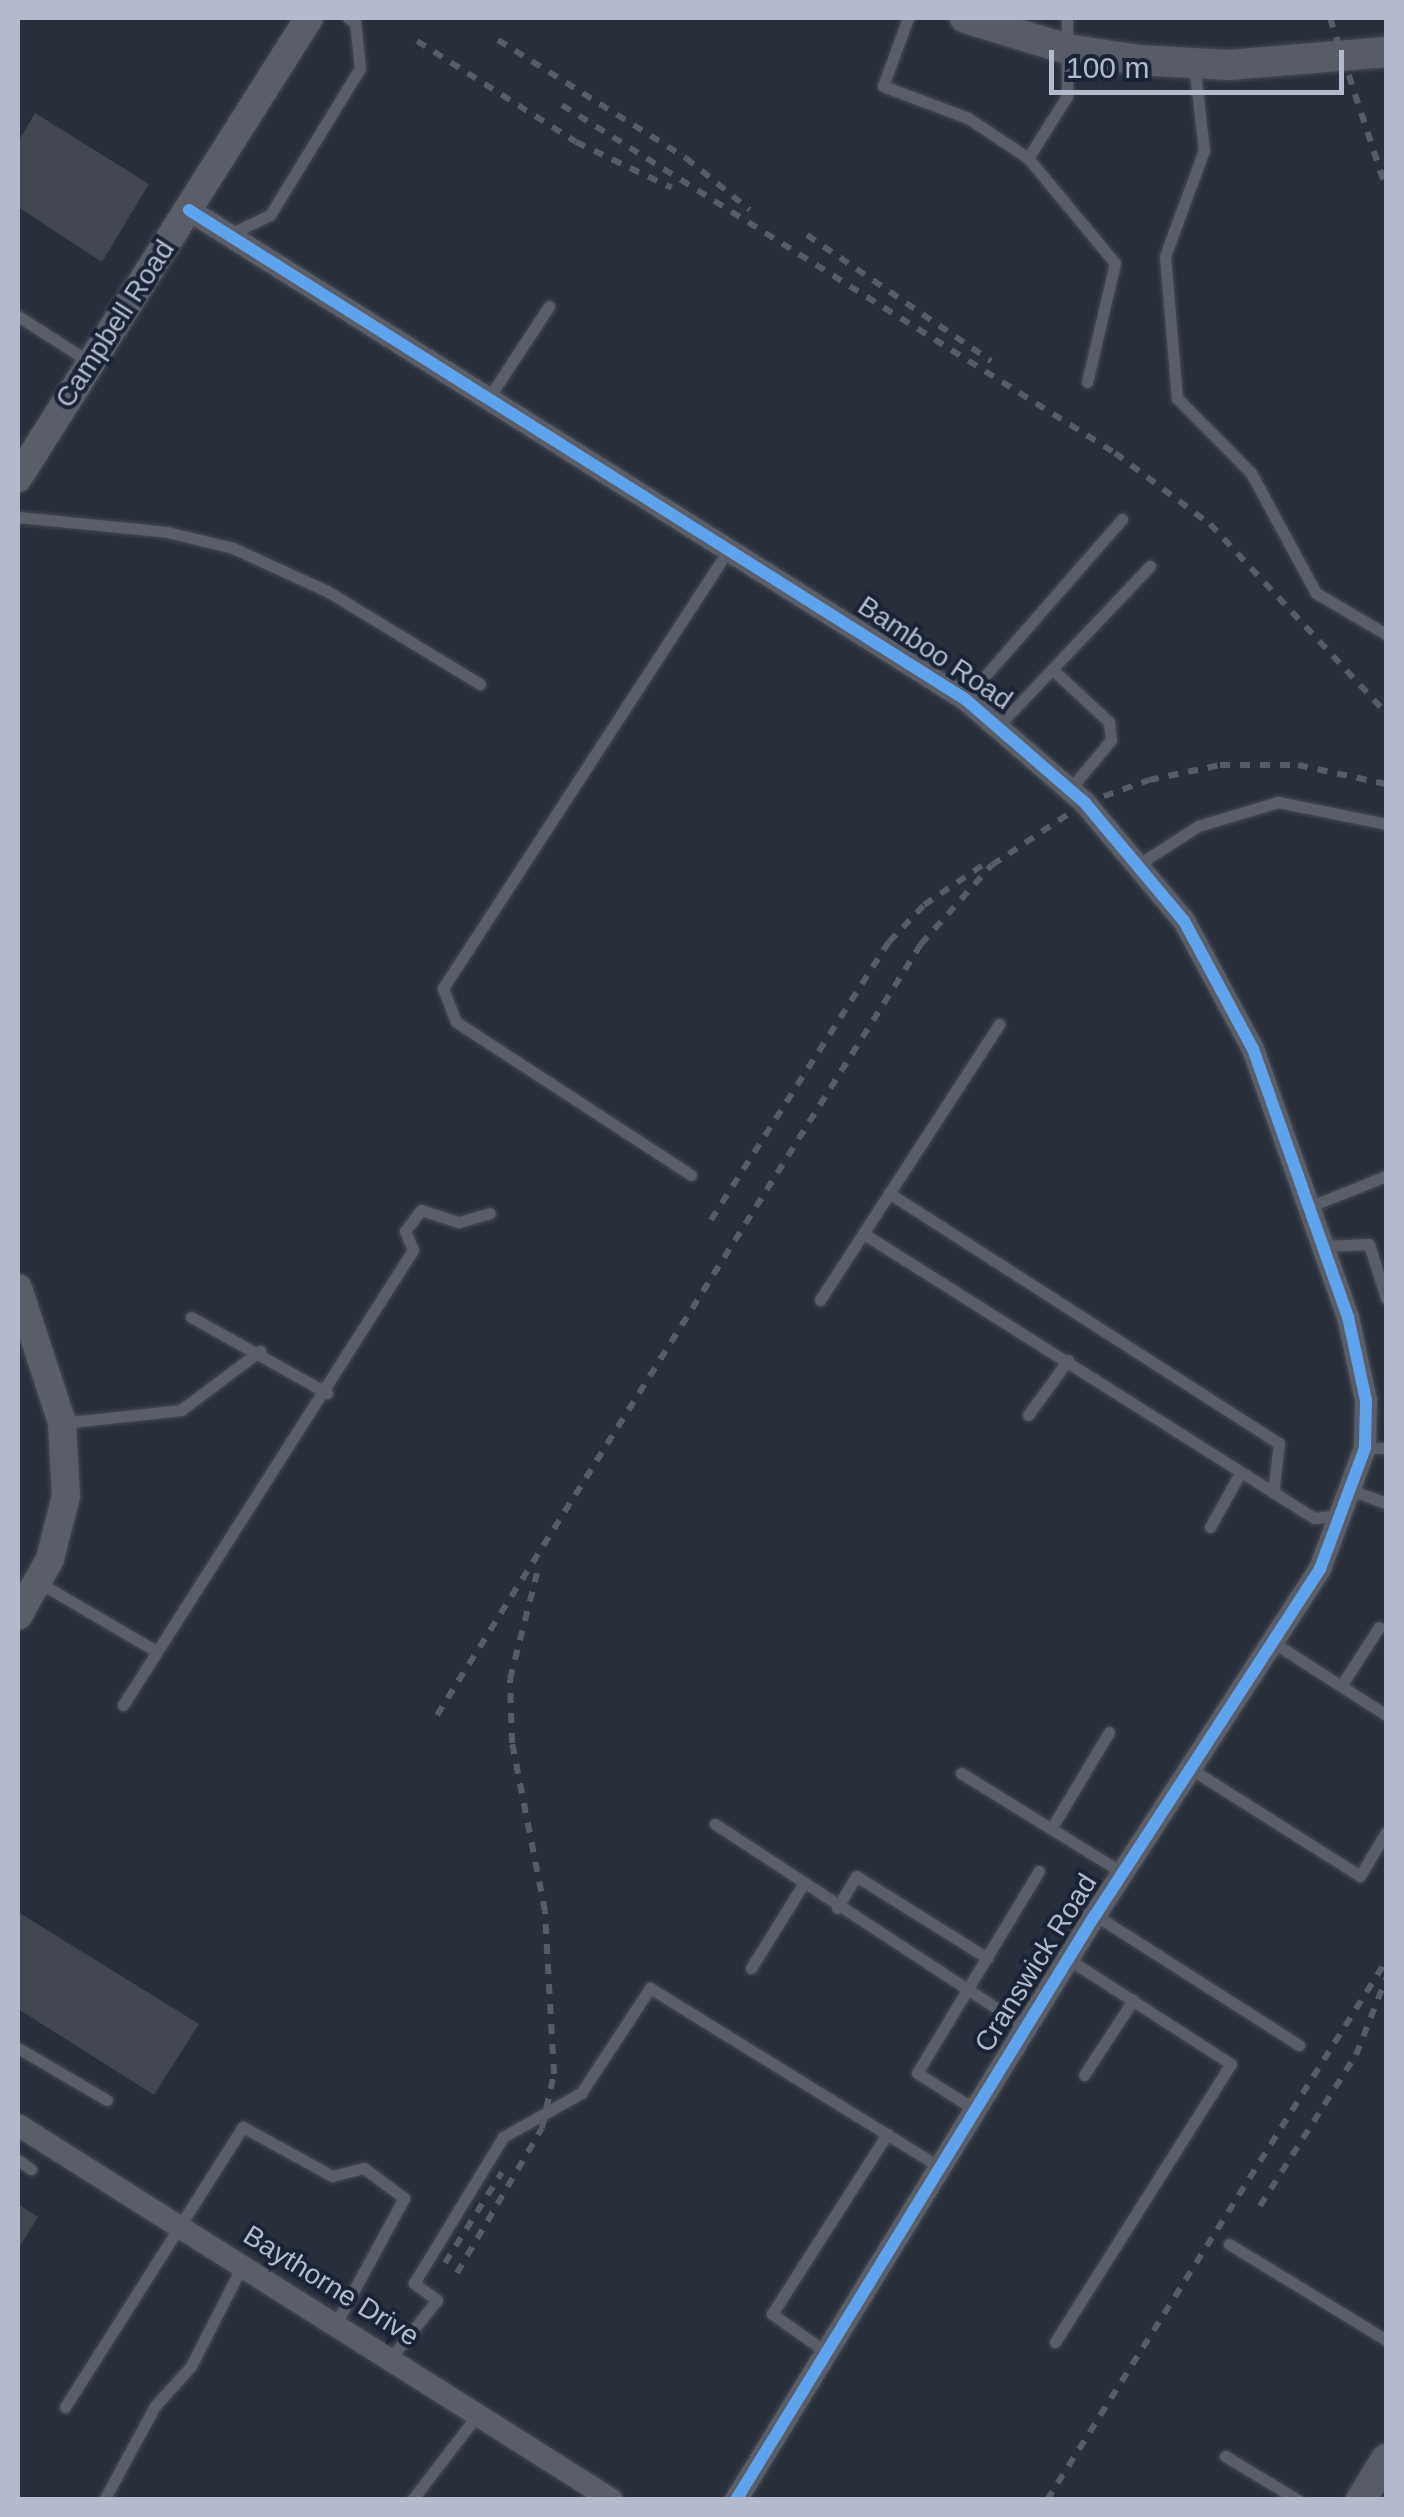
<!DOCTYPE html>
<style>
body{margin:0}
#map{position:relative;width:1404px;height:2517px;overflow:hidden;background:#292f3b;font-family:Arial,sans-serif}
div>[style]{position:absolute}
.building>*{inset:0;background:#414650}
.roads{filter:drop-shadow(0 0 2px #464a53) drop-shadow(0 0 2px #464a53)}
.service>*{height:11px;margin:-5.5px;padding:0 5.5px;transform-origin:5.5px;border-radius:5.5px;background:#5a5e68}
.minor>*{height:22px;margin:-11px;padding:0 11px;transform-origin:11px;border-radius:11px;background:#5a5e68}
.tertiary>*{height:28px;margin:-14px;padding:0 14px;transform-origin:14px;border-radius:14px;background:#5a5e68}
.secondary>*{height:30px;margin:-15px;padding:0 15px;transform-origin:15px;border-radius:15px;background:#585c66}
.rail>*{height:6px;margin-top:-3px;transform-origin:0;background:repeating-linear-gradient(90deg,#585c66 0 10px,transparent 0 20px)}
.cycleway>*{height:12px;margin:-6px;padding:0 6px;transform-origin:6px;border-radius:6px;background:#60a3ed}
span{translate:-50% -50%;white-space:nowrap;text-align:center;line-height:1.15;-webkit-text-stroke:8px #1b2436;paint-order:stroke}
.street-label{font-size:28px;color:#b3bacc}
.frame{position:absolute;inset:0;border:20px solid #b3bacc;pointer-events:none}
.scale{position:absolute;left:1049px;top:50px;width:295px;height:45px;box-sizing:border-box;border:5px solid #b3bacc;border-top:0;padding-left:12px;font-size:30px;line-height:35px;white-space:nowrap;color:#b3bacc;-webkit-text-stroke:8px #1b2436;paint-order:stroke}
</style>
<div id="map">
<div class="building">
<div style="clip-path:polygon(35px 113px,149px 184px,102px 262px,18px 207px,18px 142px)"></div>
<div style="clip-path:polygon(18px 1912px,199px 2024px,154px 2095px,18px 2009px)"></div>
<div style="clip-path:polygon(18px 2204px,38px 2217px,18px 2249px)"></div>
</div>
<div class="roads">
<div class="service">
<div style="left:908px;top:18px;width:72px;rotate:110.2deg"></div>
<div style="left:883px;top:86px;width:91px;rotate:20.6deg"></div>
<div style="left:968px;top:118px;width:72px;rotate:33.7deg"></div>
<div style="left:1028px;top:158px;width:136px;rotate:50.4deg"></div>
<div style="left:1115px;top:263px;width:122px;rotate:103.2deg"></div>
<div style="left:1194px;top:64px;width:87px;rotate:83.4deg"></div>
<div style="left:1204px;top:150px;width:113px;rotate:110.2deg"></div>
<div style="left:1165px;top:256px;width:143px;rotate:85.2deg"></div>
<div style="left:1177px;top:398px;width:105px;rotate:45.4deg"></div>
<div style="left:1251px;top:473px;width:136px;rotate:61.6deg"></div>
<div style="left:1316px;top:593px;width:81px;rotate:30.4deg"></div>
<div style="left:1028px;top:158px;width:73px;rotate:-57.8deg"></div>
<div style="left:1067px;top:96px;width:78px;rotate:-90deg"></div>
<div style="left:228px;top:235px;width:47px;rotate:-25.5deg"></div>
<div style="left:270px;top:215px;width:172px;rotate:-58.5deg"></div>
<div style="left:360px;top:68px;width:46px;rotate:-96.2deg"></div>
<div style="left:355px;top:22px;width:8px;rotate:-150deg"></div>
<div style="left:18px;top:316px;width:85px;rotate:32.6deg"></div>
<div style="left:488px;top:399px;width:111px;rotate:-56.7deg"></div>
<div style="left:18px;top:517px;width:150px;rotate:5.7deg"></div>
<div style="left:167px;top:532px;width:68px;rotate:13.6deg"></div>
<div style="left:233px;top:548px;width:103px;rotate:24.6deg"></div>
<div style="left:327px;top:591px;width:179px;rotate:31.3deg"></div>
<div style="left:1052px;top:669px;width:78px;rotate:42.9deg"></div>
<div style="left:1109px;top:722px;width:18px;rotate:84deg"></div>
<div style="left:1111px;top:740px;width:64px;rotate:129.9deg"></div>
<div style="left:965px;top:699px;width:239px;rotate:-48.9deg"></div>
<div style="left:1000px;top:724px;width:218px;rotate:-46.5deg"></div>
<div style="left:1139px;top:864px;width:70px;rotate:-32.8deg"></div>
<div style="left:1198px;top:826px;width:84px;rotate:-16.7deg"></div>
<div style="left:1278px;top:802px;width:110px;rotate:11.5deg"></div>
<div style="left:691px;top:1175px;width:280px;rotate:-146.9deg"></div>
<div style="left:456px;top:1022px;width:36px;rotate:-111deg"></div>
<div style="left:443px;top:988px;width:524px;rotate:-56.92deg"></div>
<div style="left:889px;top:1193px;width:463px;rotate:32.7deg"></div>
<div style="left:1279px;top:1443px;width:50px;rotate:96.8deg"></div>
<div style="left:1311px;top:1206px;width:81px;rotate:-21.8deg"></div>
<div style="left:864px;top:1234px;width:532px;rotate:32.26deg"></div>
<div style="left:1314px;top:1518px;width:28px;rotate:-6deg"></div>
<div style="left:1324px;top:1246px;width:45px;rotate:-2.5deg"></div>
<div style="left:1369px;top:1244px;width:57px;rotate:72.5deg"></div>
<div style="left:820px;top:1300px;width:329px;rotate:-57deg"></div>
<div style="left:191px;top:1317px;width:156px;rotate:29.2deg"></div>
<div style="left:1028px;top:1415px;width:68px;rotate:-54deg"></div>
<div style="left:62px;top:1423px;width:120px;rotate:-6.2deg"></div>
<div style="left:181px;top:1410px;width:99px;rotate:-36.8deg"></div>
<div style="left:1365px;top:1448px;width:21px"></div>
<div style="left:1353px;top:1491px;width:35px;rotate:20deg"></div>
<div style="left:1210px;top:1527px;width:62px;rotate:-60.9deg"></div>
<div style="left:38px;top:1582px;width:137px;rotate:30.3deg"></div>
<div style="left:1274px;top:1643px;width:133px;rotate:32.7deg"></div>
<div style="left:1341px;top:1686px;width:70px;rotate:-57.2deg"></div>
<div style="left:123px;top:1705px;width:540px;rotate:-57.49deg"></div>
<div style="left:413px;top:1250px;width:21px;rotate:-113deg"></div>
<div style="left:405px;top:1231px;width:26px;rotate:-53deg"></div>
<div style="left:421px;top:1210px;width:40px;rotate:18deg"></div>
<div style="left:459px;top:1222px;width:32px;rotate:-16deg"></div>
<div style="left:1191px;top:1769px;width:200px;rotate:32.3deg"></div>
<div style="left:1360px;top:1876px;width:51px;rotate:-59.4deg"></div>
<div style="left:961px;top:1773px;width:190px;rotate:31.7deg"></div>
<div style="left:715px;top:1824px;width:371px;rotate:33.2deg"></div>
<div style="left:1051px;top:1829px;width:113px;rotate:-59.1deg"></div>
<div style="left:837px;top:1908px;width:37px;rotate:-59deg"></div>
<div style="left:856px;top:1876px;width:155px;rotate:32deg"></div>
<div style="left:1095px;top:1915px;width:242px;rotate:32.5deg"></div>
<div style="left:751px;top:1968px;width:97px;rotate:-58.1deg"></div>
<div style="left:18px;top:2048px;width:103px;rotate:30.3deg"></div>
<div style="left:1084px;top:2075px;width:90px;rotate:-56.8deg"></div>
<div style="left:974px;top:2109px;width:67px;rotate:-147.7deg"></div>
<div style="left:917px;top:2073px;width:236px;rotate:-58.9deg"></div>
<div style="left:18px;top:2160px;width:16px;rotate:35deg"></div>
<div style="left:1229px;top:2244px;width:184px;rotate:31.4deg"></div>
<div style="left:1055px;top:2342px;width:329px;rotate:-57.7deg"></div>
<div style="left:1231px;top:2064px;width:194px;rotate:-147.2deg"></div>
<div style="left:825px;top:2351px;width:65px;rotate:-145.1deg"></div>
<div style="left:772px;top:2314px;width:214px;rotate:-57.4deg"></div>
<div style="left:390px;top:2359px;width:75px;rotate:-51.5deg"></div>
<div style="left:437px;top:2300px;width:29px;rotate:-144deg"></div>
<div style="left:414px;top:2283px;width:171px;rotate:-58.6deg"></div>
<div style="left:503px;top:2137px;width:90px;rotate:-29.4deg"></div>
<div style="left:581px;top:2093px;width:126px;rotate:-56.7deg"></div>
<div style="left:650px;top:1988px;width:339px;rotate:31.7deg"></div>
<div style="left:65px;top:2407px;width:332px;rotate:-57.6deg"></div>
<div style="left:243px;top:2127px;width:102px;rotate:28.8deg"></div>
<div style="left:332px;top:2176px;width:33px;rotate:-14deg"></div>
<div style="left:364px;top:2168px;width:50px;rotate:36.9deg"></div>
<div style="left:404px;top:2198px;width:145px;rotate:118.5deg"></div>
<div style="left:1225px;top:2456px;width:85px;rotate:31.1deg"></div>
<div style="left:104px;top:2500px;width:107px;rotate:-61.5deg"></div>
<div style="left:155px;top:2406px;width:54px;rotate:-48deg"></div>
<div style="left:191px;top:2366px;width:112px;rotate:-63deg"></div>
<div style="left:412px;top:2500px;width:108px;rotate:-52.5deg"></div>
</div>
<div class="minor">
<div style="left:189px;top:210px;width:917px;rotate:32.22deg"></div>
<div style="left:965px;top:699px;width:159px;rotate:40.9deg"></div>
<div style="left:1085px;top:803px;width:154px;rotate:50deg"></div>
<div style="left:1184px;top:921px;width:145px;rotate:61.7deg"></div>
<div style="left:1253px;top:1049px;width:284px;rotate:70.5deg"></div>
<div style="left:1348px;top:1317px;width:85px;rotate:77.8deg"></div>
<div style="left:1366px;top:1400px;width:48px;rotate:91.2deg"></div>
<div style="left:1365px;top:1448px;width:129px;rotate:110.4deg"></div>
<div style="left:1320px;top:1569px;width:413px;rotate:123deg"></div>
<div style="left:1095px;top:1915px;width:686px;rotate:121.54deg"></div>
<div style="left:18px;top:2125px;width:702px;rotate:32.26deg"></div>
</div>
<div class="tertiary">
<div style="left:18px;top:478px;width:544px;rotate:-57.68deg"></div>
<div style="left:18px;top:1288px;width:142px;rotate:71.9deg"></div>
<div style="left:62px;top:1423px;width:73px;rotate:86.9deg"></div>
<div style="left:66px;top:1496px;width:65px;rotate:104.3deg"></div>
<div style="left:50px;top:1559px;width:65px;rotate:119.3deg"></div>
</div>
<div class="secondary">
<div style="left:965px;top:18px;width:107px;rotate:16.9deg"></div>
<div style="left:1067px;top:49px;width:72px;rotate:8.8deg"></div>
<div style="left:1138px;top:60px;width:91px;rotate:3.1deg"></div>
<div style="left:1229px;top:65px;width:158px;rotate:-4.7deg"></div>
<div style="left:1361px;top:2500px;width:48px;rotate:-58.6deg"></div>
</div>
</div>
<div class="rail">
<div style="left:1330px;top:18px;width:179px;rotate:71.8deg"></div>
<div style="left:498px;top:40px;width:222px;rotate:32.1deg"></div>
<div style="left:686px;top:158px;width:82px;rotate:39.1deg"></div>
<div style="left:417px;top:41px;width:188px;rotate:32.4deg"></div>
<div style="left:576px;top:142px;width:106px;rotate:25.6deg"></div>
<div style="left:562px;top:105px;width:653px;rotate:32.18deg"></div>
<div style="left:1115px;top:453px;width:119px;rotate:36.8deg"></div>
<div style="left:1210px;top:524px;width:258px;rotate:47deg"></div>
<div style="left:807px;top:235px;width:223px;rotate:34.4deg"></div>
<div style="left:711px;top:1220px;width:330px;rotate:-57.4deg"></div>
<div style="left:889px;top:942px;width:51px;rotate:-46.6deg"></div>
<div style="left:924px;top:905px;width:73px;rotate:-34.3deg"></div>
<div style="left:437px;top:1715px;width:910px;rotate:-57.88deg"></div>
<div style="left:921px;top:944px;width:106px;rotate:-48.1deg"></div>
<div style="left:992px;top:865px;width:112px;rotate:-33.7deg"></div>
<div style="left:1085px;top:803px;width:68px;rotate:-19.8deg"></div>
<div style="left:1149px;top:780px;width:73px;rotate:-11.9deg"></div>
<div style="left:1220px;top:765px;width:78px"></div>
<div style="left:1298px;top:765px;width:90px;rotate:12.2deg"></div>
<div style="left:1260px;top:2206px;width:179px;rotate:-57.6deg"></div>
<div style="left:1356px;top:2055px;width:82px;rotate:-68.5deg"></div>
<div style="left:445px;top:2263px;width:107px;rotate:-57.9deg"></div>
<div style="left:457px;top:2273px;width:168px;rotate:-59.6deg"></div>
<div style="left:542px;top:2128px;width:55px;rotate:-77.5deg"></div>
<div style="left:554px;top:2074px;width:163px;rotate:-93.2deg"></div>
<div style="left:545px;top:1911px;width:171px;rotate:-101.1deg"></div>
<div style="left:512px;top:1743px;width:64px;rotate:-91.8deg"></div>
<div style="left:510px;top:1679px;width:109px;rotate:-75.7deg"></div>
<div style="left:1047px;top:2500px;width:637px;rotate:-57.83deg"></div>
</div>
<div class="cycleway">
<div style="left:189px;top:210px;width:917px;rotate:32.22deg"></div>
<div style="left:965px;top:699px;width:159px;rotate:40.9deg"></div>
<div style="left:1085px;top:803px;width:154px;rotate:50deg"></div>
<div style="left:1184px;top:921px;width:145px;rotate:61.7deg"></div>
<div style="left:1253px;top:1049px;width:284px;rotate:70.5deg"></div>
<div style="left:1348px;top:1317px;width:85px;rotate:77.8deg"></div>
<div style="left:1366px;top:1400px;width:48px;rotate:91.2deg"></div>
<div style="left:1365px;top:1448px;width:129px;rotate:110.4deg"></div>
<div style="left:1320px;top:1569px;width:413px;rotate:123deg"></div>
<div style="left:1095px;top:1915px;width:686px;rotate:121.54deg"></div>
</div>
<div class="street-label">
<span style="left:115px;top:324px;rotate:-57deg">Campbell Road</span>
<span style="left:935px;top:653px;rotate:34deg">Bamboo Road</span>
<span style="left:1036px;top:1963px;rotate:-58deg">Cranswick Road</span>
<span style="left:331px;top:2286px;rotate:32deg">Baythorne Drive</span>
</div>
<div class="frame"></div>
<div class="scale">100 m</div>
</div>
